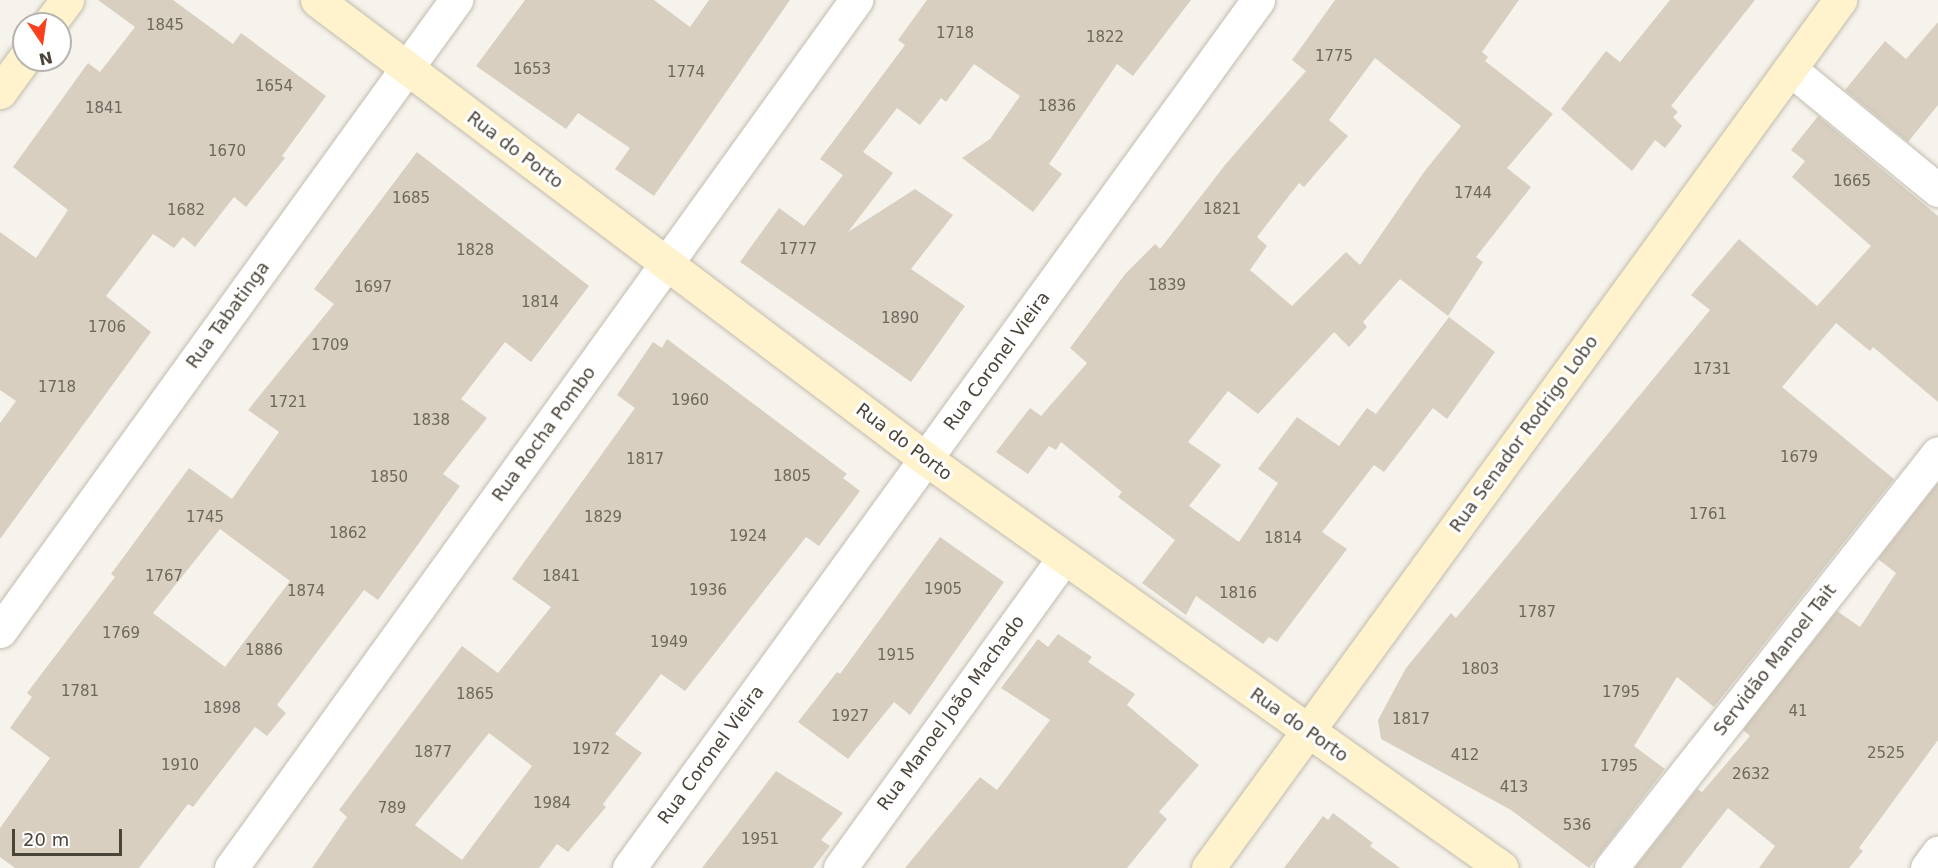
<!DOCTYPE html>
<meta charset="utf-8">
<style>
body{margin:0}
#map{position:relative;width:1938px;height:868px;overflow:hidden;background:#f6f3ec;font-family:"DejaVu Sans",sans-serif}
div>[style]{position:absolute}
.building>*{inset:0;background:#d8cfc1}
.roads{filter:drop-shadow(0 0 2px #c2bbae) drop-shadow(0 0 2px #c2bbae)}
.street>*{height:33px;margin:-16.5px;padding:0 16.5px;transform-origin:16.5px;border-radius:16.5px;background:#fff}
.secondary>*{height:33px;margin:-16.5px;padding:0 16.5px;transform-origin:16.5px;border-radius:16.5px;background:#fff3cd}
span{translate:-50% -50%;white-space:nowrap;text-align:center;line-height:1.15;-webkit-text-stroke:6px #fff;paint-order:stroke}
.number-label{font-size:15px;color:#6e675b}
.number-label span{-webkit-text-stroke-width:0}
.street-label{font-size:18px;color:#4b4439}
.north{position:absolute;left:12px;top:12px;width:60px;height:60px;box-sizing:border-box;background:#fff;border:2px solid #b7b4b0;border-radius:50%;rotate:167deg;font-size:16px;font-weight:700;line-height:24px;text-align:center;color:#4b4439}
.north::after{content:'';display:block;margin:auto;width:21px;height:27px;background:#fc3f1d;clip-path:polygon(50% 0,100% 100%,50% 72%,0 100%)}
.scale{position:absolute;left:12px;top:829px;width:110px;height:27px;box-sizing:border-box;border:3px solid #4b4439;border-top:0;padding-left:8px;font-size:18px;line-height:21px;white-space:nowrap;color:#4b4439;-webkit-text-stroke:4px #fff;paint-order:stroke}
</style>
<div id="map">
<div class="building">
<div style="clip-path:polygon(98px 0,173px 0,233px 44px,241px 33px,326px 96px,282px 156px,285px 158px,246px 207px,234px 197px,195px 247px,183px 237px,174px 248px,153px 234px,106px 296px,151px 332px,0 539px,0 423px,16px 401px,0 390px,0 232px,36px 258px,68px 210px,13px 167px,88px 63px,100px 72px,135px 27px)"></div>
<div style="clip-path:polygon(525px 0,654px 0,690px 27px,709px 0,790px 0,654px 196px,615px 169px,630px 148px,578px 113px,566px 129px,476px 66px)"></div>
<div style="clip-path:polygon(927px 0,1191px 0,1133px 76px,1117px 64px,1049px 164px,1062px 174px,1033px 212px,962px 158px,990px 139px,1020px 96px,974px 64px,946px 102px,941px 98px,920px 125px,897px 108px,863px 152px,893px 173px,848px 232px,915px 189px,953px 215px,911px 269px,965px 306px,911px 382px,740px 262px,779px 208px,804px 226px,843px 175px,820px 159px,905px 45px,898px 40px)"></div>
<div style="clip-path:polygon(evenodd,1335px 0,1519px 0,1482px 52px,1488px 57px,1485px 61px,1553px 114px,1507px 168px,1531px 187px,1476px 257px,1483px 262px,1448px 316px,1400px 279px,1363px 322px,1367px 327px,1349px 347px,1334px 332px,1258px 414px,1228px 391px,1188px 442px,1221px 465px,1189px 506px,1239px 542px,1278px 483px,1258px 469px,1297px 417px,1339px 446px,1367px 408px,1376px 414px,1449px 317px,1495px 352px,1447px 419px,1433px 408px,1384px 472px,1374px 465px,1322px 532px,1347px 549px,1277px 642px,1269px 637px,1263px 644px,1196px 596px,1186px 615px,1142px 583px,1175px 540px,1118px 497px,1122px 492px,1061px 442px,1056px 450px,1049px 446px,1028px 474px,996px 452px,1030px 408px,1041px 416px,1087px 363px,1070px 348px,1126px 273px,1155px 244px,1160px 249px,1225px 165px,1306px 71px,1292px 60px,1335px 0,1375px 58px,1461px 126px,1424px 172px,1360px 265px,1346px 252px,1292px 306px,1250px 270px,1267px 246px,1257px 237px,1299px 183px,1304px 187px,1348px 136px,1329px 120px,1375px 58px)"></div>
<div style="clip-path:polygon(1670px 0,1755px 0,1671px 106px,1678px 112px,1673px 117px,1682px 126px,1665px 148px,1655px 140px,1632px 171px,1561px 109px,1606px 51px,1620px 62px)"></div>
<div style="clip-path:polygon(1938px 22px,1938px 105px,1908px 142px,1845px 90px,1885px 41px,1906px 59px)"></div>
<div style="clip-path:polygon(1818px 116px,1938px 216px,1938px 402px,1873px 347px,1870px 351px,1831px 319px,1836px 323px,1782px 387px,1894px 479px,1714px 707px,1677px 677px,1634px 746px,1665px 769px,1589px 868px,1511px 810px,1381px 739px,1378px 720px,1406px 668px,1451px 613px,1456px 618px,1710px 310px,1691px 295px,1739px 239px,1817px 306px,1871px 246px,1792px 177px,1805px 161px,1791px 150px)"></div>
<div style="clip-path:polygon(evenodd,417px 152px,589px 286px,531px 362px,505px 342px,461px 399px,487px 418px,443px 474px,460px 486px,378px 600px,364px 590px,277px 705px,286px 713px,267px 736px,255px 727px,193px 807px,188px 804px,139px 868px,15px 868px,0 857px,0 828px,50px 758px,10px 728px,32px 697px,27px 693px,115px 577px,111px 574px,189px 468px,232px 499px,279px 432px,248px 410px,334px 304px,314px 289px,417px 152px,220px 529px,290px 581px,225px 667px,153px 613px,220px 529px)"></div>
<div style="clip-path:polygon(evenodd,667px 339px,847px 474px,843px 478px,860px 491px,819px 546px,806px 537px,685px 691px,661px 674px,615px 734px,642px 753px,603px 804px,606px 807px,568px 852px,557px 844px,539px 868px,312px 868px,347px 817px,339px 810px,462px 646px,498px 673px,551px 607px,512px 579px,635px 408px,617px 395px,653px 342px,662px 348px,667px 339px,489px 733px,532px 766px,462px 860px,415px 825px,489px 733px)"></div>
<div style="clip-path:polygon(1938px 483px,1938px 740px,1859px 848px,1863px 851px,1849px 868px,1759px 868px,1775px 846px,1728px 808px,1681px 868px,1635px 868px,1697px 789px,1702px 792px,1750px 736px,1743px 730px,1837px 611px,1860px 627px,1896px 573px,1878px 559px)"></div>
<div style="clip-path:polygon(940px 537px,1004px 582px,910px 715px,894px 702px,848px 759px,798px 722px,837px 672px,840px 674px)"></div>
<div style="clip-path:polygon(1058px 634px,1092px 657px,1088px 662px,1135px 694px,1127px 705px,1199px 765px,1159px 812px,1167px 819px,1127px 868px,905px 868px,980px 777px,997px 790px,1050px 720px,1001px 688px,1038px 639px,1048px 647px)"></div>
<div style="clip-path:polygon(776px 771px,843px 813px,821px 840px,830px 846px,813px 868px,702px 868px)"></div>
<div style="clip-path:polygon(1333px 813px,1373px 843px,1370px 846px,1400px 868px,1284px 868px,1323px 816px,1328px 820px)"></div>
</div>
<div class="roads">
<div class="street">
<div style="left:1790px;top:69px;width:191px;rotate:39.3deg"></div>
<div style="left:0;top:631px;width:779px;rotate:-54.15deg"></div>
<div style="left:231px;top:868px;width:1070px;rotate:-54.24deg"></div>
<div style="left:629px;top:868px;width:1072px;rotate:-54.07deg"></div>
<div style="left:840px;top:868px;width:381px;rotate:-54.2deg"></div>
<div style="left:1611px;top:868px;width:528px;rotate:-51.76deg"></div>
<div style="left:1927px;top:868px;width:19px;rotate:-54deg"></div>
</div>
<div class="secondary">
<div style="left:317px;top:0;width:763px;rotate:37.01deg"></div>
<div style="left:926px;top:459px;width:706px;rotate:35.38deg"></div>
<div style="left:49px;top:24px;width:30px;rotate:-53deg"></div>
<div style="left:0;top:92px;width:41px;rotate:-54deg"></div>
<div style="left:1208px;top:868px;width:1074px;rotate:-53.94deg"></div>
</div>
</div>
<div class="number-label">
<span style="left:165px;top:26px">1845</span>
<span style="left:955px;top:34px">1718</span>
<span style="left:1105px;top:38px">1822</span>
<span style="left:1334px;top:57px">1775</span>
<span style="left:532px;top:70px">1653</span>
<span style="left:686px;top:73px">1774</span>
<span style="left:274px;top:87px">1654</span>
<span style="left:1057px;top:107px">1836</span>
<span style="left:104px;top:109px">1841</span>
<span style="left:227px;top:152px">1670</span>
<span style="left:1852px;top:182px">1665</span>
<span style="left:1473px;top:194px">1744</span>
<span style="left:411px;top:199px">1685</span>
<span style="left:1222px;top:210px">1821</span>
<span style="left:186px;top:211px">1682</span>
<span style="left:798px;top:250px">1777</span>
<span style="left:475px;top:251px">1828</span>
<span style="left:1167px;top:286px">1839</span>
<span style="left:373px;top:288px">1697</span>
<span style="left:540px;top:303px">1814</span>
<span style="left:900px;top:319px">1890</span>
<span style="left:107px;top:328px">1706</span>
<span style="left:330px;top:346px">1709</span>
<span style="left:1712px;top:370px">1731</span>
<span style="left:57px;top:388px">1718</span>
<span style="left:690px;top:401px">1960</span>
<span style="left:288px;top:403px">1721</span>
<span style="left:431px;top:421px">1838</span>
<span style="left:1799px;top:458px">1679</span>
<span style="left:645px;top:460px">1817</span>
<span style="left:792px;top:477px">1805</span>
<span style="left:389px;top:478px">1850</span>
<span style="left:1708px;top:515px">1761</span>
<span style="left:205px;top:518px">1745</span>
<span style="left:603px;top:518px">1829</span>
<span style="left:348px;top:534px">1862</span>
<span style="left:748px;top:537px">1924</span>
<span style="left:1283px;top:539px">1814</span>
<span style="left:164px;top:577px">1767</span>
<span style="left:561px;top:577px">1841</span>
<span style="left:943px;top:590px">1905</span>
<span style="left:708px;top:591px">1936</span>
<span style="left:306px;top:592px">1874</span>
<span style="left:1238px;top:594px">1816</span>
<span style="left:1537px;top:613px">1787</span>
<span style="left:121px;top:634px">1769</span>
<span style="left:669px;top:643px">1949</span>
<span style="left:264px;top:651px">1886</span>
<span style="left:896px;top:656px">1915</span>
<span style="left:1480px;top:670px">1803</span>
<span style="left:80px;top:692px">1781</span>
<span style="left:1621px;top:693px">1795</span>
<span style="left:475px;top:695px">1865</span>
<span style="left:222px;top:709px">1898</span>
<span style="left:1798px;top:712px">41</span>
<span style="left:850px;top:717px">1927</span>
<span style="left:1411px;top:720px">1817</span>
<span style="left:591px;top:750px">1972</span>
<span style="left:433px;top:753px">1877</span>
<span style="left:1886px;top:754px">2525</span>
<span style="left:1465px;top:756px">412</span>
<span style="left:180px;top:766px">1910</span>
<span style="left:1619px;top:767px">1795</span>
<span style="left:1751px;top:775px">2632</span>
<span style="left:1514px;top:788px">413</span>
<span style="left:552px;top:804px">1984</span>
<span style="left:392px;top:809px">789</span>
<span style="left:1577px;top:826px">536</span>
<span style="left:760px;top:840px">1951</span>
</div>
<div class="street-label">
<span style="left:515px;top:150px;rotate:37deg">Rua do Porto</span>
<span style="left:228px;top:315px;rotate:-54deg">Rua Tabatinga</span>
<span style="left:997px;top:361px;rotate:-54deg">Rua Coronel Vieira</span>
<span style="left:544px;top:434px;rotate:-54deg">Rua Rocha Pombo</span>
<span style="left:1524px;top:434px;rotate:-54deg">Rua Senador Rodrigo Lobo</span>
<span style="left:904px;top:442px;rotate:37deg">Rua do Porto</span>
<span style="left:1775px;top:660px;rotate:-52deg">Servidão Manoel Tait</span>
<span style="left:951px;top:713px;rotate:-54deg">Rua Manoel João Machado</span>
<span style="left:1299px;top:725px;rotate:35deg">Rua do Porto</span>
<span style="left:711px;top:755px;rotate:-54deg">Rua Coronel Vieira</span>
</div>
<div class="north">N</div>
<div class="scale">20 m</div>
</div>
